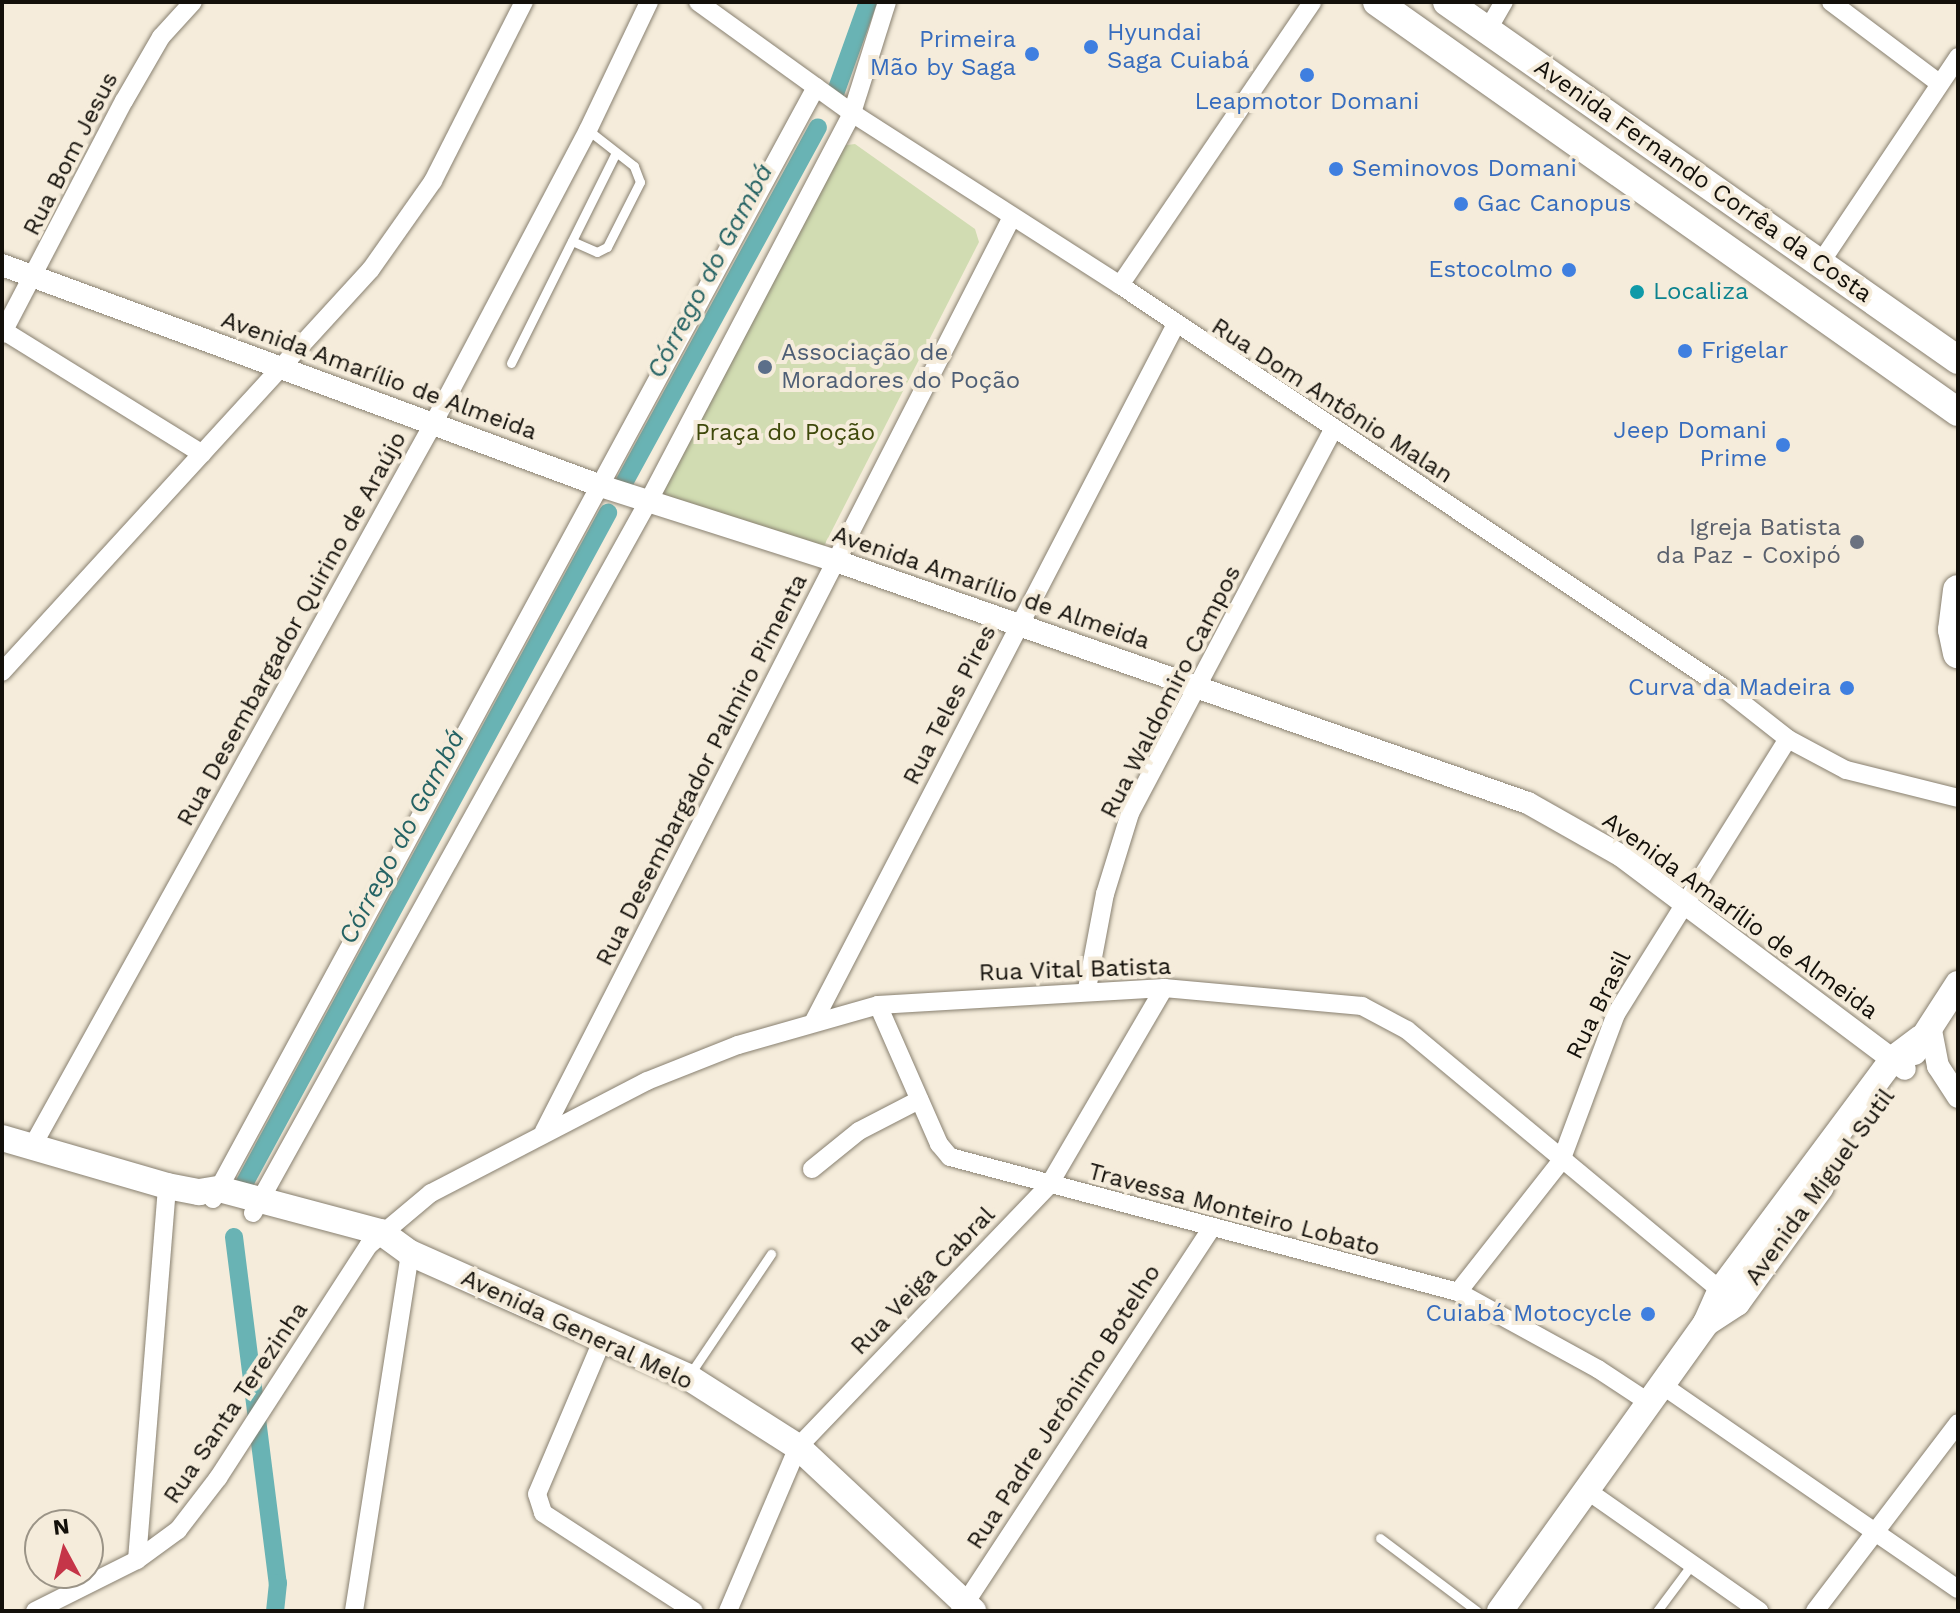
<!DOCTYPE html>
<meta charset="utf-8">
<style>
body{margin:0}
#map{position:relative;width:1960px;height:1613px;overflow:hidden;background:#f5ecdb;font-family:"Work Sans",sans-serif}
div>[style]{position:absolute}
.green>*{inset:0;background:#d1dcb2}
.canal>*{height:18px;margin:-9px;padding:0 9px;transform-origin:9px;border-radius:9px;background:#69b3b4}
.roads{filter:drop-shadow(0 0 2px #888070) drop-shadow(0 0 2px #888070)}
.service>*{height:9px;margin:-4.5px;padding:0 4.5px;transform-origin:4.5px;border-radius:4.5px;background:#fff}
.minor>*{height:18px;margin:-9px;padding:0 9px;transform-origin:9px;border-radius:9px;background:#fff}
.tertiary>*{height:22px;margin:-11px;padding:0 11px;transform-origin:11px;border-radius:11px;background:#fff}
.secondary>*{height:26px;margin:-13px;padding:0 13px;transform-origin:13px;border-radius:13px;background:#fff}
.primary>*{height:28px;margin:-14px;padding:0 14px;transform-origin:14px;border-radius:14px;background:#fff}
.trunk>*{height:30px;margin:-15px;padding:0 15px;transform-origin:15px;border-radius:15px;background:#fff}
.dots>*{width:22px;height:22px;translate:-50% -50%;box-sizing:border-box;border:4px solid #f5ecdb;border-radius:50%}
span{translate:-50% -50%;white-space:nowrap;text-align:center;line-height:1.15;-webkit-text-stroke:8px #f5ecdb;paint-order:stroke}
.shop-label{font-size:24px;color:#366cbe}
.left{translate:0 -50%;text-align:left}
.right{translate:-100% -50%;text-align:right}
.street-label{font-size:24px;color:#13100a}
.culture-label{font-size:24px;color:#0d838f}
.service-label{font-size:24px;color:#4e5e75}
.park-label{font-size:24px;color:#3e480a}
.worship-label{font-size:24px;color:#5b616d}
.water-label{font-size:26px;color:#256364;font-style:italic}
.frame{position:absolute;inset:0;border:4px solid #13100a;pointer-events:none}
.north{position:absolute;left:24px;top:1509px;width:80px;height:80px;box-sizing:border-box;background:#f5ecdb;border:2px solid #9b9487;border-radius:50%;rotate:353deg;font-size:22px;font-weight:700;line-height:32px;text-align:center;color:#13100a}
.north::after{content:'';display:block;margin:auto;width:28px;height:36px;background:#c53548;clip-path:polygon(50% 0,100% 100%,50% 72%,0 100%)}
</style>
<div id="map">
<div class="green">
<div style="clip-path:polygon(855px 144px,975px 229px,979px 242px,823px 548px,659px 497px,839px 146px)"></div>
</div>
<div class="canal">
<div style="left:835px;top:94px;width:98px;rotate:-70.3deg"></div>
<div style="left:624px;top:483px;width:405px;rotate:-61.4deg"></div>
<div style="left:243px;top:1186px;width:766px;rotate:-61.53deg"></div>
<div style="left:234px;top:1237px;width:349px;rotate:82.8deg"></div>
<div style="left:278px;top:1583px;width:28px;rotate:96deg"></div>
</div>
<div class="roads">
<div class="service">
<div style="left:572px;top:241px;width:27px;rotate:24deg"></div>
<div style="left:597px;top:252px;width:11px;rotate:-27deg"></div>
<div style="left:607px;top:247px;width:73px;rotate:-63.1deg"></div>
<div style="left:640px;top:182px;width:17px;rotate:-111deg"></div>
<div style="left:634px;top:166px;width:58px;rotate:-142deg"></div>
<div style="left:511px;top:363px;width:233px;rotate:-63.5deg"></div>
<div style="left:690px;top:1374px;width:145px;rotate:-56deg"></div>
<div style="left:1380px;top:1538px;width:121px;rotate:37deg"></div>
<div style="left:1657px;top:1611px;width:59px;rotate:-53.3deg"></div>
</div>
<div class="minor">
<div style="left:698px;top:2px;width:190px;rotate:35.8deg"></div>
<div style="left:852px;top:113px;width:318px;rotate:32.7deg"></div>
<div style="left:1120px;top:285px;width:724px;rotate:33.73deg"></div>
<div style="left:1722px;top:687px;width:84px;rotate:38.2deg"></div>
<div style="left:1788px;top:739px;width:66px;rotate:28.1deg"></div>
<div style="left:1846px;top:770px;width:115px;rotate:14deg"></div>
<div style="left:1831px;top:2px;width:135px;rotate:36.9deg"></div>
<div style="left:1487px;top:31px;width:34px;rotate:-60deg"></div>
<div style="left:1821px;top:262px;width:247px;rotate:-56.2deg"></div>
<div style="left:1120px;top:285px;width:342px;rotate:-55.8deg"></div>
<div style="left:4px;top:331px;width:233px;rotate:31.8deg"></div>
<div style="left:2px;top:334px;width:263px;rotate:-62.4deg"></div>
<div style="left:124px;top:101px;width:74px;rotate:-60deg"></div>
<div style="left:161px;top:37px;width:47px;rotate:-47.6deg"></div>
<div style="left:2px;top:672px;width:546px;rotate:-47.52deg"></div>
<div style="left:371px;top:269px;width:108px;rotate:-54.8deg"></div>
<div style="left:433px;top:181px;width:201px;rotate:-63.1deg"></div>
<div style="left:1087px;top:989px;width:97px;rotate:-79.3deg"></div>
<div style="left:1105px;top:894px;width:85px;rotate:-72.8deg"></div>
<div style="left:1130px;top:813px;width:433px;rotate:-62.1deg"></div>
<div style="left:878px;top:1005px;width:152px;rotate:66.3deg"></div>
<div style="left:939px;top:1144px;width:17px;rotate:50deg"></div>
<div style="left:950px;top:1157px;width:526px;rotate:14.88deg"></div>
<div style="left:1458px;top:1292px;width:160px;rotate:28.8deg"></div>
<div style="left:1598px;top:1369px;width:60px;rotate:33.4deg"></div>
<div style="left:814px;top:1021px;width:783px;rotate:-62.55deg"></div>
<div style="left:544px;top:1131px;width:1027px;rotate:-62.89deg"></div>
<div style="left:33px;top:1145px;width:825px;rotate:-60.98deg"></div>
<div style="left:433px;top:424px;width:332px;rotate:-62.2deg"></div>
<div style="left:588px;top:130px;width:142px;rotate:-64.5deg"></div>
<div style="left:812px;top:1169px;width:60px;rotate:-39deg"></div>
<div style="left:859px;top:1131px;width:68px;rotate:-27.3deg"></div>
<div style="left:213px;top:1199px;width:1265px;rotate:-61.53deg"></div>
<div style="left:253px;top:1213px;width:813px;rotate:-60.95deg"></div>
<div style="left:648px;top:502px;width:439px;rotate:-62.3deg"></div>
<div style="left:852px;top:113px;width:116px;rotate:-72.5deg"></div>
<div style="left:1458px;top:1292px;width:167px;rotate:-51.8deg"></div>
<div style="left:1561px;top:1161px;width:157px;rotate:-69.5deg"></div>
<div style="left:1616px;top:1014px;width:324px;rotate:-58deg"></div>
<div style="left:602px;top:1341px;width:166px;rotate:113deg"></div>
<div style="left:537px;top:1494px;width:20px;rotate:72deg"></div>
<div style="left:543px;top:1513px;width:180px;rotate:33deg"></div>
<div style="left:1662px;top:1385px;width:359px;rotate:34.6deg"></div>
<div style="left:1585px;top:1489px;width:213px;rotate:35deg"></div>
<div style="left:137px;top:1560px;width:375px;rotate:-85.4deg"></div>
<div style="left:35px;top:1611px;width:114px;rotate:-26.6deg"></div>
<div style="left:137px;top:1560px;width:51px;rotate:-36.2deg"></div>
<div style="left:178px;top:1530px;width:66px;rotate:-52.4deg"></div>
<div style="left:218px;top:1478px;width:278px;rotate:-57.1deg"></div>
<div style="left:369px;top:1245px;width:81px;rotate:-40deg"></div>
<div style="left:431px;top:1193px;width:243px;rotate:-27.4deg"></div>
<div style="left:647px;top:1081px;width:98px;rotate:-21.6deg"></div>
<div style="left:738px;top:1045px;width:146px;rotate:-15.9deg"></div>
<div style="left:878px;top:1005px;width:287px;rotate:-3.4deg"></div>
<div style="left:1164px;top:988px;width:199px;rotate:5.2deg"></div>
<div style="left:1362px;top:1006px;width:51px;rotate:28.1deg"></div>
<div style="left:1407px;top:1030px;width:416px;rotate:39.7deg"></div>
<div style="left:354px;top:1611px;width:362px;rotate:-81.1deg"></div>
<div style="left:728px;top:1611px;width:178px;rotate:-66.9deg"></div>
<div style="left:798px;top:1447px;width:363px;rotate:-46.2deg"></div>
<div style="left:1049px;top:1185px;width:228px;rotate:-59.7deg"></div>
<div style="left:960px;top:1611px;width:456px;rotate:-56.7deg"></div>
<div style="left:1815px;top:1611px;width:236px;rotate:-52.7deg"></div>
</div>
<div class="tertiary">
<div style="left:2px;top:265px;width:638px;rotate:20.25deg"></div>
<div style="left:601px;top:486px;width:247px;rotate:17.7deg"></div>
<div style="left:836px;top:561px;width:733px;rotate:19.28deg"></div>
<div style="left:1528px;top:803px;width:106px;rotate:29.5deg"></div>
<div style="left:1620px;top:855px;width:356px;rotate:36.9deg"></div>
<div style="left:1930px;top:1025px;width:42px;rotate:79deg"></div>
<div style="left:1938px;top:1066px;width:37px;rotate:57deg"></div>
</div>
<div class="secondary">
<div style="left:1914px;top:1052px;width:81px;rotate:-57.1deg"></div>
<div style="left:2px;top:1138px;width:172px;rotate:16.2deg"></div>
<div style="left:167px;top:1186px;width:33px;rotate:11deg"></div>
<div style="left:199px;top:1192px;width:20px;rotate:-9deg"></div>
<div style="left:219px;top:1189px;width:168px;rotate:14.9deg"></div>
<div style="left:381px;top:1232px;width:36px;rotate:36deg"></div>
<div style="left:410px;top:1253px;width:304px;rotate:24deg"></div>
<div style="left:688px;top:1377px;width:130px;rotate:32.5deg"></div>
<div style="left:798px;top:1447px;width:240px;rotate:43.1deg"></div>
<div style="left:1706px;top:1323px;width:37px;rotate:-33deg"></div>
<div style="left:1737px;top:1303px;width:143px;rotate:-54.1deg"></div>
<div style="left:1500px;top:1611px;width:354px;rotate:-54.4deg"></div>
<div style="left:1706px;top:1323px;width:35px;rotate:-66deg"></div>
<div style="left:1720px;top:1291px;width:289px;rotate:-53.3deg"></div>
<div style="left:1893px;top:1059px;width:35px;rotate:-37deg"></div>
</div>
<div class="primary">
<div style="left:1377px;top:2px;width:711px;rotate:35.21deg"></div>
<div style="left:1447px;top:2px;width:624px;rotate:35.01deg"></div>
</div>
<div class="trunk">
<div style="left:1958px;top:590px;width:40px;rotate:97.1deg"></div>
<div style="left:1953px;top:630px;width:24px;rotate:78deg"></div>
</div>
</div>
<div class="dots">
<div style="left:1091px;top:47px;background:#3f7fe0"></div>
<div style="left:1032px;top:54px;background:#3f7fe0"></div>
<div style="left:1307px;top:75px;background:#3f7fe0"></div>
<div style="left:1336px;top:169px;background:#3f7fe0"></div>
<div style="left:1461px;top:204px;background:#3f7fe0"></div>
<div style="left:1569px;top:270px;background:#3f7fe0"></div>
<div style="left:1637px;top:292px;background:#0f9aa8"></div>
<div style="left:1685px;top:351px;background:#3f7fe0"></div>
<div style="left:765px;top:367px;background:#5c6f8a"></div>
<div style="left:1783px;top:445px;background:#3f7fe0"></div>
<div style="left:1857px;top:542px;background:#6b7280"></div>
<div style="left:1847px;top:688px;background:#3f7fe0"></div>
<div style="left:1648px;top:1314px;background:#3f7fe0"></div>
</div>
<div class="shop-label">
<span class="left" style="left:1107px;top:47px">Hyundai<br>Saga Cuiabá</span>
<span class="right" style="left:1016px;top:54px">Primeira<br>Mão by Saga</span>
<span style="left:1307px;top:102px">Leapmotor Domani</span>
<span class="left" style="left:1352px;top:169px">Seminovos Domani</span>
<span class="left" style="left:1477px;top:204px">Gac Canopus</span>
<span class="right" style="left:1553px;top:270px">Estocolmo</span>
<span class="left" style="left:1701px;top:351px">Frigelar</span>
<span class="right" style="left:1767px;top:445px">Jeep Domani<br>Prime</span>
<span class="right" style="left:1831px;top:688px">Curva da Madeira</span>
<span class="right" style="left:1632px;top:1314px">Cuiabá Motocycle</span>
</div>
<div class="street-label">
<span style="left:71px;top:154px;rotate:-63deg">Rua Bom Jesus</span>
<span style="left:1703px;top:181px;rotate:35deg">Avenida Fernando Corrêa da Costa</span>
<span style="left:379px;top:376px;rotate:20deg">Avenida Amarílio de Almeida</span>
<span style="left:1332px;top:401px;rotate:33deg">Rua Dom Antônio Malan</span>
<span style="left:991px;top:588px;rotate:19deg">Avenida Amarílio de Almeida</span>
<span style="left:292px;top:629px;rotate:-61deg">Rua Desembargador Quirino de Araújo</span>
<span style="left:1171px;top:692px;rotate:-63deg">Rua Waldomiro Campos</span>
<span style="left:950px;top:705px;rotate:-63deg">Rua Teles Pires</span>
<span style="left:702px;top:770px;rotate:-63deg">Rua Desembargador Palmiro Pimenta</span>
<span style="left:1740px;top:916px;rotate:36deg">Avenida Amarílio de Almeida</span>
<span style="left:1075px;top:970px;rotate:-2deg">Rua Vital Batista</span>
<span style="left:1599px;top:1005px;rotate:-64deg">Rua Brasil</span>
<span style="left:1820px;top:1187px;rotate:-54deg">Avenida Miguel Sutil</span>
<span style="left:1234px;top:1210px;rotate:15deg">Travessa Monteiro Lobato</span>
<span style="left:923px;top:1281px;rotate:-46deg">Rua Veiga Cabral</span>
<span style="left:577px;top:1330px;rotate:25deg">Avenida General Melo</span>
<span style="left:236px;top:1403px;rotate:-56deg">Rua Santa Terezinha</span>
<span style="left:1064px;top:1407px;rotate:-57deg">Rua Padre Jerônimo Botelho</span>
</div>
<div class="culture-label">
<span class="left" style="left:1653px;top:292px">Localiza</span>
</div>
<div class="service-label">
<span class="left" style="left:781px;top:367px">Associação de<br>Moradores do Poção</span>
</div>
<div class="park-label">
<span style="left:785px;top:433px">Praça do Poção</span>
</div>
<div class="worship-label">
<span class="right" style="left:1841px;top:542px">Igreja Batista<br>da Paz - Coxipó</span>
</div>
<div class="water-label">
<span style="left:710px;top:271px;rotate:-62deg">Córrego do Gambá</span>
<span style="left:402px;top:837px;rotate:-62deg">Córrego do Gambá</span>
</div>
<div class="frame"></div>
<div class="north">N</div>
</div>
